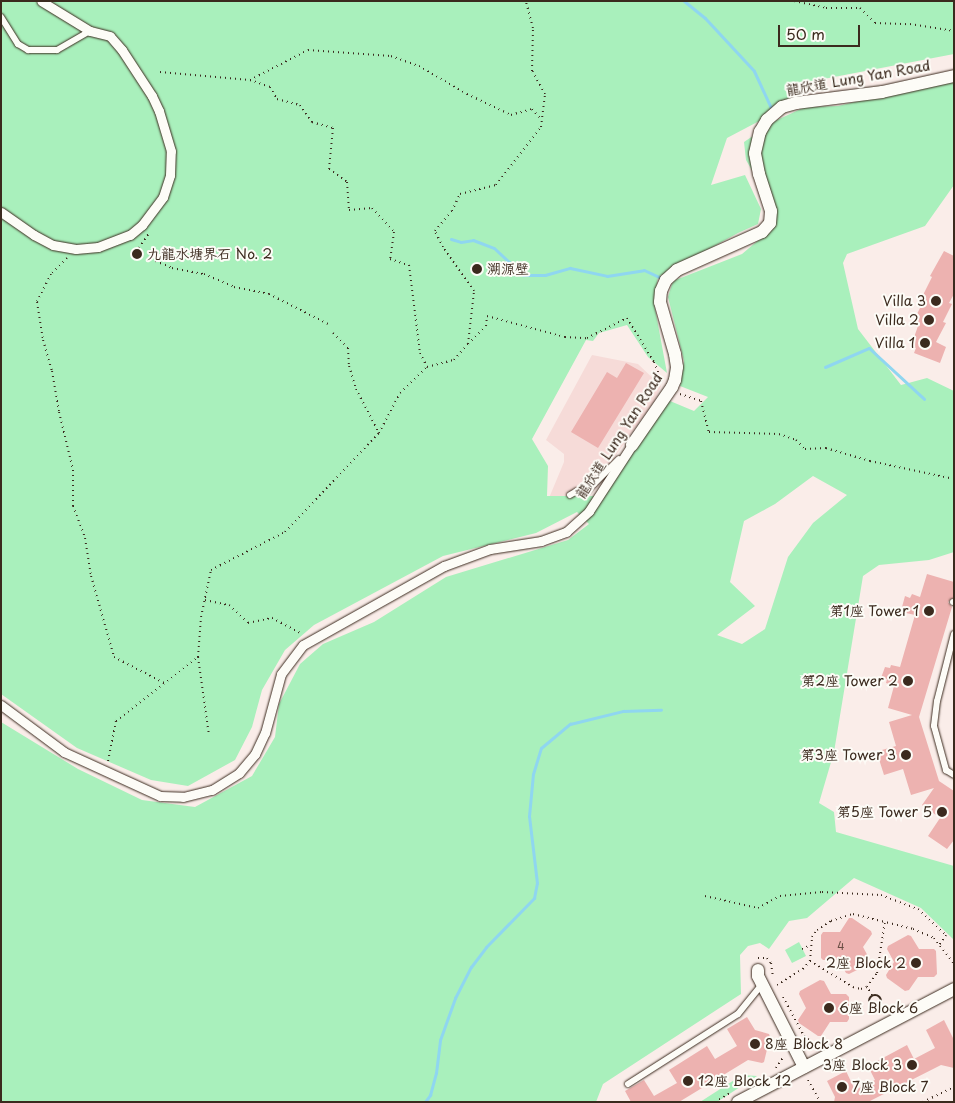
<!DOCTYPE html>
<meta charset="utf-8">
<style>
body{margin:0}
#map{position:relative;width:955px;height:1103px;overflow:hidden;background:#faede9;font-family:"Playpen Sans","LXGW WenKai TC",sans-serif}
div>[style]{position:absolute}
.built>*{inset:0;background:#f6dbd8}
.green>*{inset:0;background:#a9f0bc}
.stream>*{height:3px;margin:-1.5px;padding:0 1.5px;transform-origin:1.5px;border-radius:1.5px;background:#8fd6f0}
.building>*{inset:0;background:#edb2b0}
.path>*{height:2px;margin-top:-1px;transform-origin:0;background:repeating-linear-gradient(90deg,#3b2a1e 0 1px,transparent 0 5px)}
.path>.ring{margin:-1px;padding:0;box-sizing:content-box;background:none;border:2px solid #3b2a1e;border-radius:50%}
.roads{filter:drop-shadow(0 0 1px #3b2a1e) drop-shadow(0 0 1px #3b2a1e)}
.service>*{height:6px;margin:-3px;padding:0 3px;transform-origin:3px;border-radius:3px;background:#fdfcf7}
.pedestrian>*{height:9px;margin:-4.5px;padding:0 4.5px;transform-origin:4.5px;border-radius:4.5px;background:#fdfcf7}
.minor>*{height:12px;margin:-6px;padding:0 6px;transform-origin:6px;border-radius:6px;background:#fdfcf7}
.dots>*{width:14px;height:14px;translate:-50% -50%;box-sizing:border-box;border:2px solid #fdfcf7;border-radius:50%}
span{translate:-50% -50%;white-space:nowrap;text-align:center;line-height:1.15;-webkit-text-stroke:4px #fdfcf7;paint-order:stroke}
.number-label{font-size:11px;color:#684c42}
.number-label span{-webkit-text-stroke-width:0}
.street-label{font-size:14px;color:#3b2a1e}
.poi-label{font-size:14px;color:#3b2a1e}
.left{translate:0 -50%;text-align:left}
.right{translate:-100% -50%;text-align:right}
.frame{position:absolute;inset:0;border:2px solid #3b2a1e;pointer-events:none}
.scale{position:absolute;left:778px;top:25px;width:82px;height:22px;box-sizing:border-box;border:2px solid #3b2a1e;border-top:0;padding-left:6px;font-size:15px;line-height:18px;white-space:nowrap;color:#3b2a1e;-webkit-text-stroke:4px #fdfcf7;paint-order:stroke}
</style>
<div id="map">
<div class="built">
<div style="clip-path:polygon(592px 355px,638px 364px,661px 386px,655px 400px,596px 483px,597px 487px,577px 499px,549px 498px,564px 462px,564px 454px,546px 440px)"></div>
</div>
<div class="green">
<div style="clip-path:polygon(evenodd,1px 1px,954px 1px,954px 54px,808px 82px,767px 117px,727px 138px,711px 185px,745px 175px,761px 209px,758px 224px,738px 233px,658px 277px,654px 303px,667px 373px,648px 357px,627px 325px,599px 333px,593px 341px,586px 340px,532px 439px,548px 466px,547px 496px,596px 496px,658px 410px,670px 401px,694px 411px,708px 397px,680px 386px,684px 361px,668px 297px,673px 281px,742px 254px,773px 228px,761px 186px,746px 160px,744px 142px,775px 121px,805px 107px,838px 106px,954px 78px,954px 185px,925px 226px,847px 254px,843px 263px,858px 329px,901px 385px,927px 378px,954px 391px,954px 552px,929px 560px,879px 565px,863px 576px,834px 752px,819px 803px,834px 812px,836px 832px,954px 866px,954px 940px,921px 908px,854px 878px,807px 918px,789px 921px,769px 949px,760px 943px,748px 946px,740px 955px,741px 994px,603px 1084px,596px 1102px,1px 1102px,1px 722px,78px 769px,142px 800px,195px 807px,252px 776px,275px 737px,279px 704px,300px 664px,323px 644px,374px 622px,446px 577px,568px 540px,589px 524px,577px 512px,536px 533px,443px 556px,314px 625px,285px 650px,262px 690px,252px 727px,235px 760px,188px 786px,151px 780px,77px 748px,1px 694px,1px 1px,813px 476px,847px 495px,813px 523px,788px 557px,765px 629px,742px 644px,717px 635px,755px 606px,730px 582px,744px 521px,775px 504px,813px 476px)"></div>
<div style="clip-path:polygon(799px 942px,806px 956px,792px 963px,785px 950px)"></div>
<div style="clip-path:polygon(742px 1075px,757px 1076px,717px 1102px,700px 1102px)"></div>
</div>
<div class="stream">
<div style="left:684px;top:1px;width:27px;rotate:39deg"></div>
<div style="left:705px;top:18px;width:72px;rotate:47.2deg"></div>
<div style="left:754px;top:71px;width:43px;rotate:65.2deg"></div>
<div style="left:451px;top:239px;width:10px;rotate:17deg"></div>
<div style="left:461px;top:242px;width:12px;rotate:-9deg"></div>
<div style="left:473px;top:240px;width:22px;rotate:21deg"></div>
<div style="left:494px;top:248px;width:40px;rotate:43deg"></div>
<div style="left:523px;top:275px;width:22px"></div>
<div style="left:545px;top:275px;width:26px;rotate:-16deg"></div>
<div style="left:570px;top:268px;width:38px;rotate:12deg"></div>
<div style="left:607px;top:276px;width:37px;rotate:-9deg"></div>
<div style="left:644px;top:270px;width:21px;rotate:25deg"></div>
<div style="left:825px;top:367px;width:48px;rotate:-23.4deg"></div>
<div style="left:869px;top:348px;width:75px;rotate:42.8deg"></div>
<div style="left:425px;top:1102px;width:9px;rotate:-54deg"></div>
<div style="left:430px;top:1095px;width:23px;rotate:-75deg"></div>
<div style="left:436px;top:1073px;width:33px;rotate:-83deg"></div>
<div style="left:440px;top:1040px;width:45px;rotate:-70.3deg"></div>
<div style="left:455px;top:998px;width:35px;rotate:-63deg"></div>
<div style="left:471px;top:967px;width:25px;rotate:-53deg"></div>
<div style="left:486px;top:947px;width:69px;rotate:-45.6deg"></div>
<div style="left:534px;top:898px;width:15px;rotate:-79deg"></div>
<div style="left:537px;top:883px;width:67px;rotate:-96.8deg"></div>
<div style="left:529px;top:816px;width:42px;rotate:-84.6deg"></div>
<div style="left:533px;top:774px;width:27px;rotate:-73deg"></div>
<div style="left:541px;top:748px;width:38px;rotate:-40deg"></div>
<div style="left:570px;top:724px;width:55px;rotate:-13.8deg"></div>
<div style="left:623px;top:711px;width:38px;rotate:-2deg"></div>
</div>
<div class="building">
<div style="clip-path:polygon(944px 251px,954px 256px,954px 294px,949px 303px,952px 304px,943px 322px,946px 323px,936px 342px,946px 347px,940px 363px,914px 353px,916px 348px,911px 346px,918px 326px,916px 325px,920px 316px,917px 314px,926px 296px,923px 295px,932px 277px,930px 276px)"></div>
<div style="clip-path:polygon(626px 363px,644px 373px,598px 448px,571px 432px,607px 372px,617px 378px)"></div>
<div style="clip-path:polygon(927px 574px,954px 582px,954px 597px,948px 602px,952px 607px,919px 717px,939px 781px,954px 791px,954px 840px,947px 849px,928px 836px,940px 818px,922px 805px,934px 788px,911px 795px,903px 769px,884px 775px,878px 756px,883px 754px,882px 750px,896px 746px,889px 722px,912px 715px,888px 708px,894px 686px,886px 683px,887px 679px,881px 678px,885px 667px,890px 668px,891px 665px,900px 667px,915px 615px,906px 613px,907px 609px,902px 607px,905px 596px,910px 598px,912px 594px,920px 597px)"></div>
<div style="clip-path:polygon(849px 918px,852px 918px,871px 931px,872px 934px,863px 947px,870px 960px,869px 964px,849px 974px,846px 973px,839px 960px,823px 960px,821px 958px,821px 935px,823px 932px,840px 932px)"></div>
<div style="clip-path:polygon(908px 935px,911px 936px,919px 949px,934px 949px,936px 951px,937px 974px,934px 977px,918px 977px,909px 990px,905px 991px,887px 978px,886px 975px,894px 962px,887px 949px,888px 946px)"></div>
<div style="clip-path:polygon(820px 980px,824px 981px,831px 994px,846px 994px,849px 997px,849px 1019px,847px 1022px,830px 1022px,821px 1036px,818px 1036px,799px 1023px,798px 1020px,806px 1008px,799px 994px,800px 991px)"></div>
<div style="clip-path:polygon(747px 1017px,755px 1030px,769px 1034px,770px 1037px,764px 1062px,762px 1063px,748px 1060px,679px 1102px,631px 1102px,625px 1091px,644px 1080px,654px 1096px,677px 1083px,669px 1070px,707px 1046px,715px 1059px,737px 1046px,727px 1029px)"></div>
<div style="clip-path:polygon(944px 1020px,954px 1040px,954px 1068px,941px 1065px,868px 1102px,834px 1102px,835px 1097px,827px 1081px,846px 1071px,855px 1090px,875px 1080px,868px 1066px,907px 1045px,914px 1059px,935px 1048px,926px 1030px)"></div>
</div>
<div class="path">
<div style="left:794px;top:1px;width:33px;rotate:12deg"></div>
<div style="left:826px;top:8px;width:34px"></div>
<div style="left:860px;top:8px;width:21px;rotate:45deg"></div>
<div style="left:875px;top:23px;width:35px;rotate:2deg"></div>
<div style="left:910px;top:24px;width:45px;rotate:9deg"></div>
<div style="left:160px;top:72px;width:90px;rotate:5.1deg"></div>
<div style="left:250px;top:80px;width:21px;rotate:19deg"></div>
<div style="left:270px;top:87px;width:14px;rotate:60deg"></div>
<div style="left:277px;top:99px;width:24px;rotate:15deg"></div>
<div style="left:300px;top:105px;width:21px;rotate:55deg"></div>
<div style="left:312px;top:122px;width:22px;rotate:16deg"></div>
<div style="left:333px;top:128px;width:41px;rotate:95.6deg"></div>
<div style="left:329px;top:169px;width:22px;rotate:36deg"></div>
<div style="left:347px;top:182px;width:28px;rotate:86deg"></div>
<div style="left:349px;top:210px;width:23px;rotate:-5deg"></div>
<div style="left:372px;top:208px;width:33px;rotate:47deg"></div>
<div style="left:394px;top:232px;width:27px;rotate:98deg"></div>
<div style="left:390px;top:259px;width:20px;rotate:18deg"></div>
<div style="left:409px;top:265px;width:89px;rotate:82.9deg"></div>
<div style="left:420px;top:353px;width:16px;rotate:63deg"></div>
<div style="left:250px;top:80px;width:65px;rotate:-27.3deg"></div>
<div style="left:308px;top:50px;width:83px;rotate:4.1deg"></div>
<div style="left:391px;top:56px;width:30px;rotate:20deg"></div>
<div style="left:419px;top:66px;width:56px;rotate:30.3deg"></div>
<div style="left:467px;top:94px;width:49px;rotate:25.5deg"></div>
<div style="left:511px;top:115px;width:22px;rotate:-16deg"></div>
<div style="left:532px;top:109px;width:12px;rotate:48deg"></div>
<div style="left:139px;top:248px;width:18px;rotate:-56deg"></div>
<div style="left:67px;top:258px;width:23px;rotate:135deg"></div>
<div style="left:51px;top:274px;width:31px;rotate:117deg"></div>
<div style="left:37px;top:302px;width:38px;rotate:81deg"></div>
<div style="left:43px;top:340px;width:32px;rotate:74deg"></div>
<div style="left:52px;top:371px;width:42px;rotate:80.3deg"></div>
<div style="left:59px;top:412px;width:60px;rotate:76.4deg"></div>
<div style="left:73px;top:470px;width:36px;rotate:90deg"></div>
<div style="left:73px;top:506px;width:34px;rotate:69deg"></div>
<div style="left:85px;top:538px;width:38px;rotate:81deg"></div>
<div style="left:91px;top:576px;width:84px;rotate:74.1deg"></div>
<div style="left:114px;top:657px;width:59px;rotate:27.4deg"></div>
<div style="left:151px;top:259px;width:23px;rotate:23deg"></div>
<div style="left:172px;top:268px;width:33px;rotate:11deg"></div>
<div style="left:204px;top:274px;width:33px;rotate:23deg"></div>
<div style="left:234px;top:287px;width:36px;rotate:11deg"></div>
<div style="left:269px;top:294px;width:66px;rotate:27deg"></div>
<div style="left:333px;top:333px;width:21px;rotate:45deg"></div>
<div style="left:348px;top:348px;width:18px;rotate:87deg"></div>
<div style="left:349px;top:366px;width:24px;rotate:73deg"></div>
<div style="left:356px;top:389px;width:50px;rotate:62.4deg"></div>
<div style="left:468px;top:344px;width:25px;rotate:-45deg"></div>
<div style="left:486px;top:326px;width:10px;rotate:-84deg"></div>
<div style="left:487px;top:316px;width:81px;rotate:15.1deg"></div>
<div style="left:565px;top:337px;width:22px;rotate:3deg"></div>
<div style="left:587px;top:338px;width:45px;rotate:-26.6deg"></div>
<div style="left:627px;top:318px;width:52px;rotate:58.5deg"></div>
<div style="left:654px;top:362px;width:22px;rotate:68deg"></div>
<div style="left:680px;top:394px;width:22px;rotate:18deg"></div>
<div style="left:701px;top:401px;width:32px;rotate:76deg"></div>
<div style="left:709px;top:432px;width:70px;rotate:1.6deg"></div>
<div style="left:779px;top:434px;width:18px;rotate:19deg"></div>
<div style="left:796px;top:440px;width:13px;rotate:45deg"></div>
<div style="left:805px;top:449px;width:21px;rotate:-3deg"></div>
<div style="left:826px;top:448px;width:46px;rotate:16.5deg"></div>
<div style="left:870px;top:461px;width:86px;rotate:12.1deg"></div>
<div style="left:205px;top:600px;width:25px;rotate:12deg"></div>
<div style="left:229px;top:605px;width:26px;rotate:43deg"></div>
<div style="left:248px;top:623px;width:25px;rotate:-12deg"></div>
<div style="left:272px;top:618px;width:34px;rotate:28deg"></div>
<div style="left:198px;top:657px;width:79px;rotate:82deg"></div>
<div style="left:108px;top:761px;width:41px;rotate:-78.7deg"></div>
<div style="left:116px;top:721px;width:104px;rotate:-38deg"></div>
<div style="left:198px;top:657px;width:40px;rotate:-85.7deg"></div>
<div style="left:201px;top:617px;width:48px;rotate:-78deg"></div>
<div style="left:211px;top:570px;width:83px;rotate:-27.2deg"></div>
<div style="left:285px;top:532px;width:137px;rotate:-46.5deg"></div>
<div style="left:379px;top:433px;width:45px;rotate:-62.3deg"></div>
<div style="left:400px;top:393px;width:37px;rotate:-44deg"></div>
<div style="left:427px;top:367px;width:28px;rotate:-15deg"></div>
<div style="left:454px;top:360px;width:21px;rotate:-49deg"></div>
<div style="left:468px;top:344px;width:53px;rotate:-83.5deg"></div>
<div style="left:474px;top:291px;width:54px;rotate:-125.2deg"></div>
<div style="left:443px;top:247px;width:18px;rotate:-117deg"></div>
<div style="left:435px;top:231px;width:26px;rotate:-50deg"></div>
<div style="left:452px;top:211px;width:19px;rotate:-65deg"></div>
<div style="left:460px;top:194px;width:37px;rotate:-14deg"></div>
<div style="left:496px;top:185px;width:73px;rotate:-52.2deg"></div>
<div style="left:541px;top:127px;width:33px;rotate:-83deg"></div>
<div style="left:545px;top:94px;width:26px;rotate:-119deg"></div>
<div style="left:532px;top:71px;width:43px;rotate:-88.7deg"></div>
<div style="left:533px;top:28px;width:28px;rotate:-105deg"></div>
<div style="left:705px;top:896px;width:54px;rotate:12.8deg"></div>
<div style="left:758px;top:908px;width:25px;rotate:-29deg"></div>
<div style="left:780px;top:896px;width:42px;rotate:-5.4deg"></div>
<div style="left:822px;top:892px;width:59px;rotate:2.9deg"></div>
<div style="left:881px;top:895px;width:40px;rotate:21deg"></div>
<div style="left:918px;top:909px;width:38px;rotate:43deg"></div>
<div style="left:946px;top:935px;width:12px;rotate:125deg"></div>
<div style="left:802px;top:949px;width:10px;rotate:-24deg"></div>
<div style="left:758px;top:958px;width:9px"></div>
<div style="left:767px;top:958px;width:6px;rotate:51deg"></div>
<div style="left:771px;top:963px;width:15px;rotate:82deg"></div>
<div style="left:810px;top:961px;width:50px;rotate:31.2deg"></div>
<div style="left:853px;top:987px;width:8px;rotate:14deg"></div>
<div style="left:861px;top:989px;width:6px;rotate:-18deg"></div>
<div style="left:777px;top:985px;width:31px;rotate:-32deg"></div>
<div style="left:803px;top:969px;width:11px;rotate:-49deg"></div>
<div style="left:810px;top:961px;width:24px;rotate:-85deg"></div>
<div style="left:812px;top:937px;width:9px;rotate:-54deg"></div>
<div style="left:817px;top:930px;width:17px;rotate:-33deg"></div>
<div style="left:831px;top:921px;width:23px;rotate:-18deg"></div>
<div style="left:853px;top:914px;width:62px;rotate:14deg"></div>
<div style="left:913px;top:929px;width:23px;rotate:23deg"></div>
<div style="left:934px;top:938px;width:33px;rotate:52deg"></div>
<div class="ring" style="left:869px;top:995px;width:10px;height:10px"></div>
<div style="left:872px;top:995px;width:9px;rotate:-122deg"></div>
<div style="left:867px;top:987px;width:17px;rotate:-54deg"></div>
<div style="left:877px;top:973px;width:53px;rotate:-81.3deg"></div>
<div style="left:783px;top:997px;width:44px;rotate:61.7deg"></div>
<div style="left:804px;top:1036px;width:11px;rotate:38deg"></div>
<div style="left:813px;top:1043px;width:10px;rotate:6deg"></div>
<div style="left:776px;top:1068px;width:14px;rotate:-56deg"></div>
<div style="left:808px;top:1080px;width:25px;rotate:61deg"></div>
<div style="left:715px;top:1102px;width:17px;rotate:-31deg"></div>
<div style="left:923px;top:1102px;width:34px;rotate:-26deg"></div>
</div>
<div class="roads">
<div class="service">
<div style="left:1px;top:17px;width:32px;rotate:58deg"></div>
<div style="left:18px;top:44px;width:12px;rotate:31deg"></div>
<div style="left:28px;top:50px;width:29px"></div>
<div style="left:57px;top:50px;width:38px;rotate:-30deg"></div>
<div style="left:570px;top:495px;width:8px;rotate:-30deg"></div>
<div style="left:577px;top:491px;width:10px"></div>
<div style="left:587px;top:491px;width:45px;rotate:-45deg"></div>
<div style="left:953px;top:602px;width:1px"></div>
<div style="left:954px;top:634px;width:69px;rotate:104.2deg"></div>
<div style="left:937px;top:701px;width:25px;rotate:97deg"></div>
<div style="left:934px;top:726px;width:46px;rotate:74.7deg"></div>
<div style="left:946px;top:770px;width:9px;rotate:32deg"></div>
<div style="left:628px;top:1084px;width:130px;rotate:-32.5deg"></div>
<div style="left:738px;top:1014px;width:38px;rotate:-51deg"></div>
</div>
<div class="pedestrian">
<div style="left:1px;top:212px;width:40px;rotate:34.9deg"></div>
<div style="left:34px;top:235px;width:21px;rotate:28deg"></div>
<div style="left:53px;top:245px;width:23px;rotate:10deg"></div>
<div style="left:76px;top:249px;width:22px;rotate:-5deg"></div>
<div style="left:98px;top:247px;width:34px;rotate:-21deg"></div>
<div style="left:130px;top:235px;width:16px;rotate:-40deg"></div>
<div style="left:142px;top:225px;width:35px;rotate:-53deg"></div>
<div style="left:163px;top:197px;width:23px;rotate:-72deg"></div>
<div style="left:170px;top:175px;width:24px;rotate:-88deg"></div>
<div style="left:171px;top:151px;width:42px;rotate:-106.7deg"></div>
<div style="left:159px;top:111px;width:17px;rotate:-115deg"></div>
<div style="left:152px;top:96px;width:55px;rotate:-123.1deg"></div>
<div style="left:122px;top:50px;width:18px;rotate:-131deg"></div>
<div style="left:110px;top:36px;width:21px;rotate:-166deg"></div>
<div style="left:90px;top:31px;width:57px;rotate:-148.5deg"></div>
<div style="left:1px;top:705px;width:79px;rotate:36.7deg"></div>
<div style="left:64px;top:752px;width:106px;rotate:24.6deg"></div>
<div style="left:160px;top:796px;width:23px;rotate:2deg"></div>
<div style="left:183px;top:797px;width:30px;rotate:-14deg"></div>
<div style="left:212px;top:790px;width:32px;rotate:-32deg"></div>
<div style="left:239px;top:773px;width:25px;rotate:-50deg"></div>
<div style="left:255px;top:754px;width:23px;rotate:-65deg"></div>
<div style="left:265px;top:733px;width:61px;rotate:-74.8deg"></div>
<div style="left:281px;top:674px;width:36px;rotate:-53deg"></div>
<div style="left:303px;top:645px;width:162px;rotate:-29.3deg"></div>
<div style="left:444px;top:566px;width:49px;rotate:-20.3deg"></div>
<div style="left:490px;top:549px;width:52px;rotate:-8.9deg"></div>
<div style="left:541px;top:541px;width:27px;rotate:-20deg"></div>
<div style="left:566px;top:532px;width:31px;rotate:-42deg"></div>
<div style="left:589px;top:511px;width:79px;rotate:-56.9deg"></div>
</div>
<div class="minor">
<div style="left:632px;top:445px;width:70px;rotate:-55.4deg"></div>
<div style="left:672px;top:387px;width:8px;rotate:-67deg"></div>
<div style="left:675px;top:380px;width:13px;rotate:-81deg"></div>
<div style="left:677px;top:367px;width:13px;rotate:-99deg"></div>
<div style="left:675px;top:354px;width:54px;rotate:-106.1deg"></div>
<div style="left:660px;top:302px;width:11px;rotate:-85deg"></div>
<div style="left:661px;top:291px;width:12px;rotate:-66deg"></div>
<div style="left:666px;top:280px;width:15px;rotate:-42deg"></div>
<div style="left:677px;top:270px;width:93px;rotate:-24.1deg"></div>
<div style="left:762px;top:232px;width:12px;rotate:-48deg"></div>
<div style="left:770px;top:223px;width:12px;rotate:-85deg"></div>
<div style="left:771px;top:211px;width:39px;rotate:-108deg"></div>
<div style="left:759px;top:174px;width:21px;rotate:-101deg"></div>
<div style="left:755px;top:153px;width:22px;rotate:-77deg"></div>
<div style="left:760px;top:132px;width:14px;rotate:-60deg"></div>
<div style="left:767px;top:120px;width:20px;rotate:-41deg"></div>
<div style="left:782px;top:107px;width:15px;rotate:-16deg"></div>
<div style="left:796px;top:103px;width:87px;rotate:-7.3deg"></div>
<div style="left:882px;top:92px;width:74px;rotate:-12.5deg"></div>
<div style="left:758px;top:970px;width:6px;rotate:90deg"></div>
<div style="left:758px;top:976px;width:102px;rotate:63.2deg"></div>
<div style="left:738px;top:1102px;width:244px;rotate:-27.6deg"></div>
</div>
</div>
<div class="dots">
<div style="left:137px;top:254px;background:#3b2a1e"></div>
<div style="left:477px;top:269px;background:#3b2a1e"></div>
<div style="left:936px;top:301px;background:#3b2a1e"></div>
<div style="left:929px;top:320px;background:#3b2a1e"></div>
<div style="left:925px;top:343px;background:#3b2a1e"></div>
<div style="left:929px;top:611px;background:#3b2a1e"></div>
<div style="left:908px;top:681px;background:#3b2a1e"></div>
<div style="left:906px;top:755px;background:#3b2a1e"></div>
<div style="left:942px;top:812px;background:#3b2a1e"></div>
<div style="left:916px;top:963px;background:#3b2a1e"></div>
<div style="left:829px;top:1008px;background:#3b2a1e"></div>
<div style="left:755px;top:1044px;background:#3b2a1e"></div>
<div style="left:912px;top:1065px;background:#3b2a1e"></div>
<div style="left:688px;top:1081px;background:#3b2a1e"></div>
<div style="left:842px;top:1087px;background:#3b2a1e"></div>
</div>
<div class="number-label">
<span style="left:841px;top:946px">4</span>
</div>
<div class="street-label">
<span style="left:858px;top:78px;rotate:-10deg">龍欣道 Lung Yan Road</span>
<span style="left:619px;top:436px;rotate:-57deg">龍欣道 Lung Yan Road</span>
</div>
<div class="poi-label">
<span class="left" style="left:147px;top:254px">九龍水塘界石 No. 2</span>
<span class="left" style="left:487px;top:269px">溯源壁</span>
<span class="right" style="left:926px;top:301px">Villa 3</span>
<span class="right" style="left:919px;top:320px">Villa 2</span>
<span class="right" style="left:915px;top:343px">Villa 1</span>
<span class="right" style="left:919px;top:611px">第1座 Tower 1</span>
<span class="right" style="left:898px;top:681px">第2座 Tower 2</span>
<span class="right" style="left:896px;top:755px">第3座 Tower 3</span>
<span class="right" style="left:932px;top:812px">第5座 Tower 5</span>
<span class="right" style="left:906px;top:963px">2座 Block 2</span>
<span class="left" style="left:839px;top:1008px">6座 Block 6</span>
<span class="left" style="left:765px;top:1044px">8座 Block 8</span>
<span class="right" style="left:902px;top:1065px">3座 Block 3</span>
<span class="left" style="left:698px;top:1081px">12座 Block 12</span>
<span class="left" style="left:852px;top:1087px">7座 Block 7</span>
</div>
<div class="frame"></div>
<div class="scale">50 m</div>
</div>
